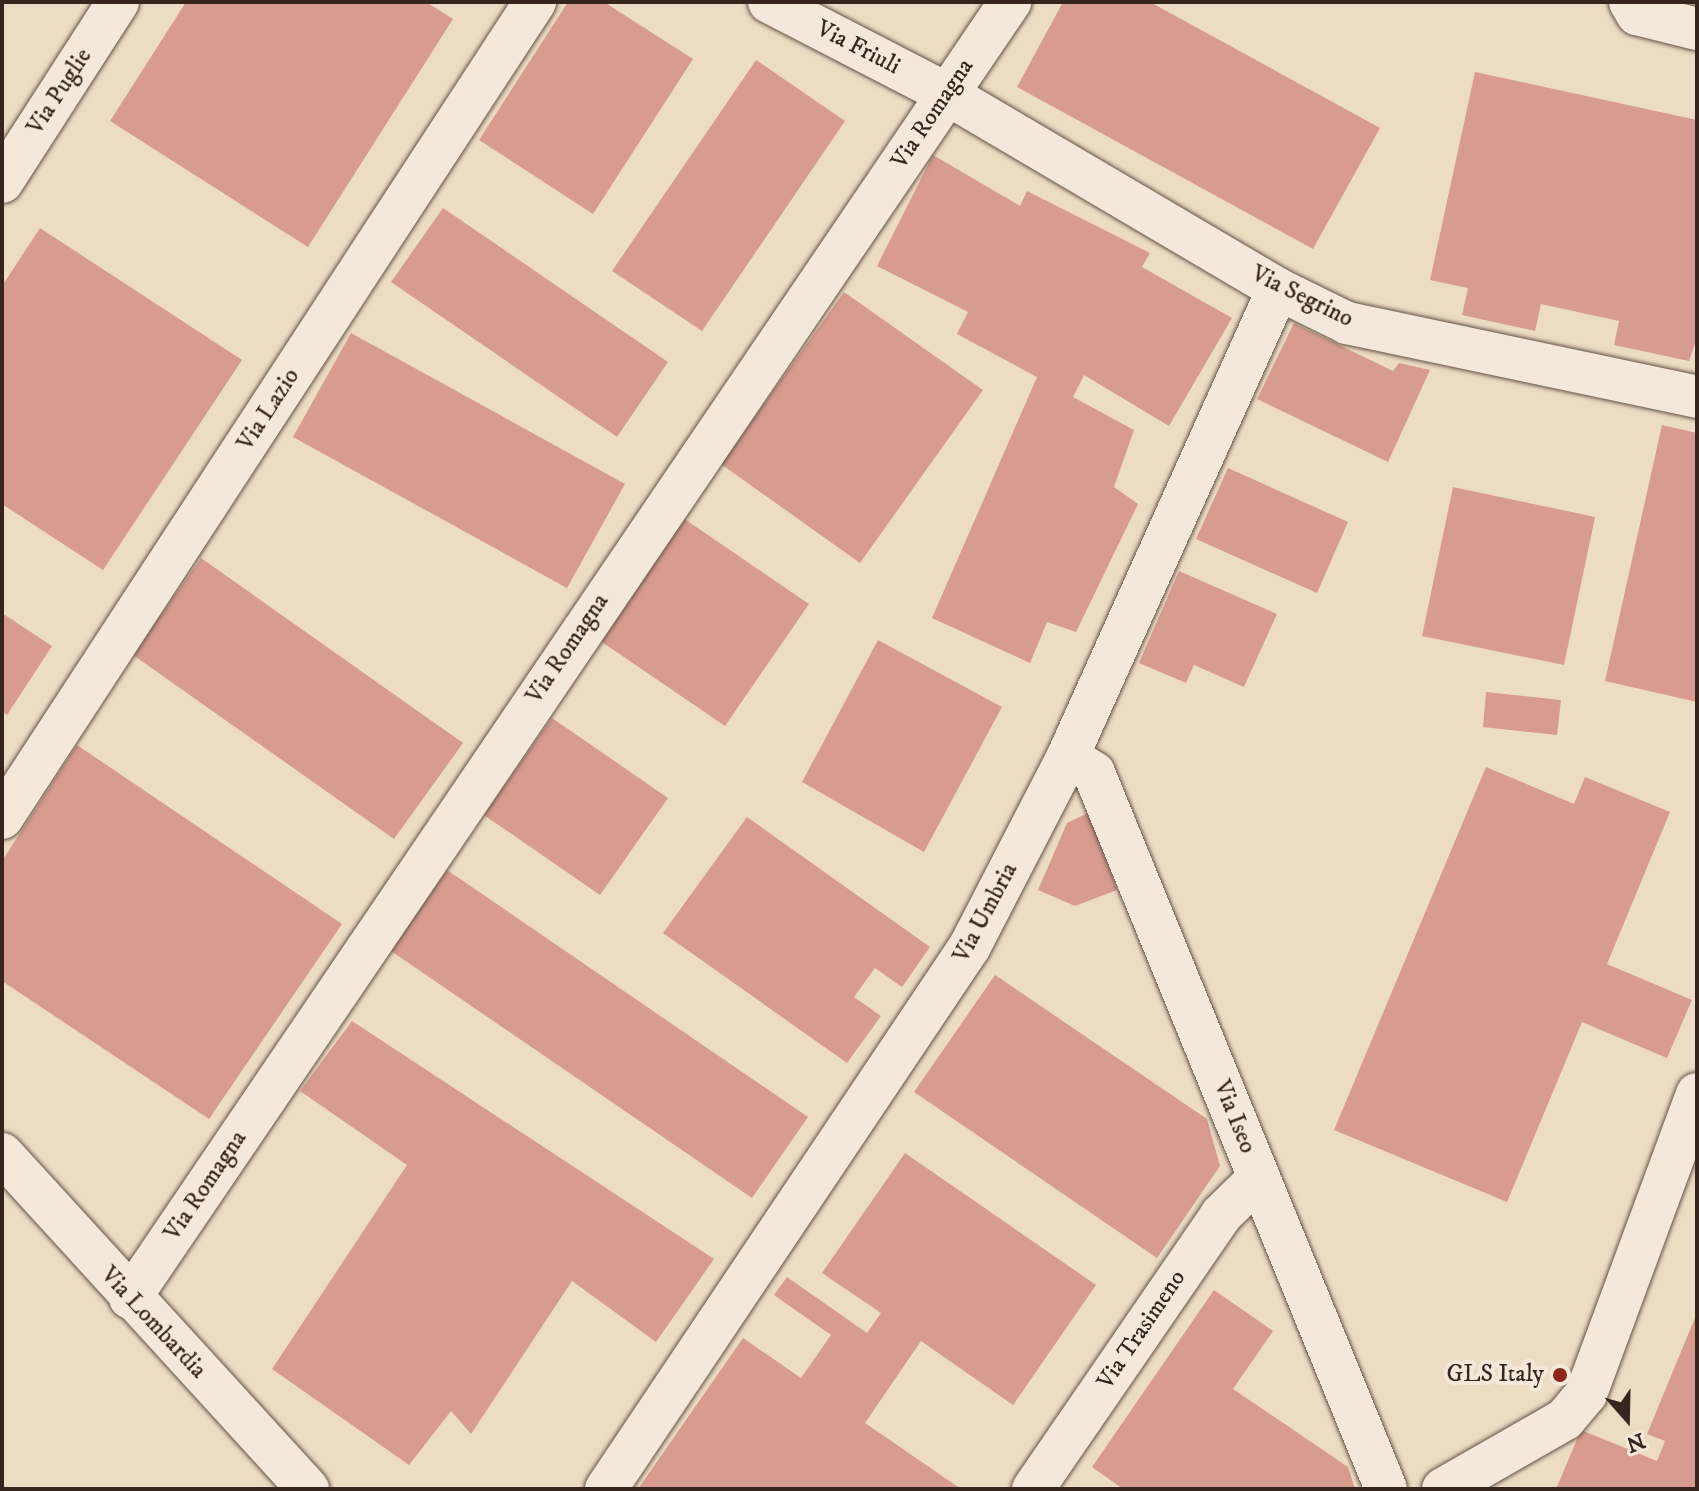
<!DOCTYPE html>
<style>
body{margin:0}
#map{position:relative;width:1699px;height:1491px;overflow:hidden;background:#eddcc4;font-family:"IM FELL DW Pica",serif}
div>[style]{position:absolute}
.building>*{inset:0;background:#d79b8f}
.roads{filter:drop-shadow(0 0 2px #645348) drop-shadow(0 0 2px #645348)}
.minor>*{height:42px;margin:-21px;padding:0 21px;transform-origin:21px;border-radius:21px;background:#f3e8d9}
.dots>*{width:22px;height:22px;translate:-50% -50%;box-sizing:border-box;border:4px solid #f3e8d9;border-radius:50%}
span{translate:-50% -50%;white-space:nowrap;text-align:center;line-height:1.15;-webkit-text-stroke:8px #f3e8d9;paint-order:stroke}
.street-label{font-size:24px;color:#36251e}
.poi-label{font-size:24px;color:#36251e}
.right{translate:-100% -50%;text-align:right}
.frame{position:absolute;inset:0;border:4px solid #36251e;pointer-events:none}
.north{position:absolute;left:1587px;top:1379px;width:80px;height:80px;-webkit-text-stroke:6px #f3e8d9;paint-order:stroke;rotate:160deg;font-size:22px;font-weight:700;line-height:32px;text-align:center;color:#36251e}
.north::after{content:'';display:block;margin:auto;width:28px;height:36px;background:#36251e;clip-path:polygon(50% 0,100% 100%,50% 72%,0 100%)}
</style>
<div id="map">
<div class="building">
<div style="clip-path:polygon(186px 2px,426px 2px,453px 19px,308px 247px,110px 121px)"></div>
<div style="clip-path:polygon(568px 2px,604px 2px,693px 59px,593px 214px,479px 140px)"></div>
<div style="clip-path:polygon(1063px 2px,1150px 2px,1380px 128px,1313px 249px,1017px 87px)"></div>
<div style="clip-path:polygon(756px 60px,845px 121px,702px 331px,612px 271px)"></div>
<div style="clip-path:polygon(1475px 72px,1697px 120px,1697px 338px,1689px 361px,1614px 345px,1619px 321px,1541px 304px,1535px 331px,1462px 315px,1468px 288px,1430px 280px)"></div>
<div style="clip-path:polygon(933px 155px,1020px 206px,1027px 191px,1150px 253px,1142px 267px,1232px 318px,1169px 426px,1084px 375px,1073px 397px,1134px 430px,1114px 487px,1138px 504px,1076px 632px,1047px 622px,1030px 663px,932px 618px,1037px 377px,957px 334px,968px 312px,877px 266px)"></div>
<div style="clip-path:polygon(443px 208px,668px 362px,617px 437px,391px 282px)"></div>
<div style="clip-path:polygon(40px 228px,242px 360px,103px 570px,2px 504px,2px 286px)"></div>
<div style="clip-path:polygon(844px 292px,983px 390px,860px 563px,721px 464px)"></div>
<div style="clip-path:polygon(1294px 323px,1393px 371px,1399px 363px,1430px 370px,1388px 462px,1257px 399px)"></div>
<div style="clip-path:polygon(351px 333px,625px 484px,567px 588px,293px 437px)"></div>
<div style="clip-path:polygon(1662px 425px,1697px 433px,1697px 702px,1605px 681px)"></div>
<div style="clip-path:polygon(1228px 468px,1348px 522px,1317px 593px,1196px 539px)"></div>
<div style="clip-path:polygon(1453px 487px,1595px 517px,1564px 665px,1422px 636px)"></div>
<div style="clip-path:polygon(683px 518px,809px 604px,725px 726px,599px 640px)"></div>
<div style="clip-path:polygon(201px 558px,463px 743px,394px 839px,133px 655px)"></div>
<div style="clip-path:polygon(1179px 571px,1277px 614px,1244px 687px,1194px 665px,1186px 683px,1139px 663px)"></div>
<div style="clip-path:polygon(2px 613px,52px 646px,7px 715px,2px 711px)"></div>
<div style="clip-path:polygon(878px 640px,1002px 707px,924px 852px,802px 782px)"></div>
<div style="clip-path:polygon(1486px 692px,1561px 700px,1557px 735px,1483px 727px)"></div>
<div style="clip-path:polygon(552px 718px,668px 798px,600px 895px,484px 815px)"></div>
<div style="clip-path:polygon(77px 745px,342px 924px,209px 1119px,2px 981px,2px 861px)"></div>
<div style="clip-path:polygon(1486px 767px,1574px 804px,1585px 777px,1670px 812px,1607px 964px,1692px 1000px,1667px 1058px,1582px 1022px,1507px 1202px,1334px 1130px)"></div>
<div style="clip-path:polygon(1090px 812px,1117px 890px,1075px 906px,1038px 890px,1067px 823px)"></div>
<div style="clip-path:polygon(747px 817px,930px 947px,902px 987px,875px 968px,854px 997px,881px 1016px,847px 1063px,663px 933px)"></div>
<div style="clip-path:polygon(447px 870px,808px 1117px,752px 1198px,391px 951px)"></div>
<div style="clip-path:polygon(995px 975px,1207px 1119px,1220px 1166px,1157px 1258px,914px 1092px)"></div>
<div style="clip-path:polygon(352px 1021px,714px 1259px,656px 1342px,572px 1281px,471px 1434px,451px 1411px,409px 1465px,272px 1369px,407px 1165px,300px 1091px)"></div>
<div style="clip-path:polygon(905px 1153px,1096px 1285px,1013px 1405px,921px 1341px,865px 1423px,961px 1489px,638px 1489px,743px 1338px,801px 1378px,831px 1335px,774px 1295px,787px 1277px,867px 1333px,881px 1313px,822px 1273px)"></div>
<div style="clip-path:polygon(1214px 1290px,1273px 1331px,1233px 1389px,1348px 1467px,1355px 1489px,1123px 1489px,1092px 1467px)"></div>
<div style="clip-path:polygon(1697px 1313px,1697px 1489px,1556px 1489px,1581px 1430px,1657px 1461px,1665px 1441px,1647px 1434px)"></div>
</div>
<div class="roads">
<div class="minor">
<div style="left:769px;top:2px;width:200px;rotate:27.3deg"></div>
<div style="left:947px;top:94px;width:384px;rotate:30.5deg"></div>
<div style="left:1278px;top:289px;width:77px;rotate:26.2deg"></div>
<div style="left:1347px;top:323px;width:358px;rotate:11.9deg"></div>
<div style="left:1630px;top:2px;width:14px;rotate:60deg"></div>
<div style="left:1637px;top:14px;width:62px;rotate:14deg"></div>
<div style="left:2px;top:182px;width:214px;rotate:-57.2deg"></div>
<div style="left:1068px;top:756px;width:31px;rotate:33deg"></div>
<div style="left:1094px;top:773px;width:773px;rotate:67.81deg"></div>
<div style="left:2px;top:818px;width:975px;rotate:-56.85deg"></div>
<div style="left:2px;top:1154px;width:454px;rotate:47.6deg"></div>
<div style="left:130px;top:1298px;width:1567px;rotate:-55.82deg"></div>
<div style="left:606px;top:1489px;width:654px;rotate:-56.16deg"></div>
<div style="left:970px;top:946px;width:214px;rotate:-62.7deg"></div>
<div style="left:1068px;top:756px;width:512px;rotate:-65.79deg"></div>
<div style="left:1033px;top:1489px;width:332px;rotate:-55.5deg"></div>
<div style="left:1221px;top:1215px;width:53px;rotate:-44.2deg"></div>
<div style="left:1443px;top:1489px;width:141px;rotate:-29.8deg"></div>
<div style="left:1565px;top:1419px;width:33px;rotate:-50deg"></div>
<div style="left:1586px;top:1394px;width:320px;rotate:-69.7deg"></div>
</div>
</div>
<div class="dots">
<div style="left:1560px;top:1375px;background:#8f2418"></div>
</div>
<div class="street-label">
<span style="left:858px;top:48px;rotate:27deg">Via Friuli</span>
<span style="left:60px;top:92px;rotate:-57deg">Via Puglie</span>
<span style="left:933px;top:114px;rotate:-56deg">Via Romagna</span>
<span style="left:1302px;top:297px;rotate:26deg">Via Segrino</span>
<span style="left:269px;top:410px;rotate:-57deg">Via Lazio</span>
<span style="left:568px;top:649px;rotate:-56deg">Via Romagna</span>
<span style="left:986px;top:913px;rotate:-62deg">Via Umbria</span>
<span style="left:1234px;top:1117px;rotate:68deg">Via Iseo</span>
<span style="left:206px;top:1186px;rotate:-56deg">Via Romagna</span>
<span style="left:153px;top:1323px;rotate:47deg">Via Lombardia</span>
<span style="left:1142px;top:1330px;rotate:-56deg">Via Trasimeno</span>
</div>
<div class="poi-label">
<span class="right" style="left:1544px;top:1375px">GLS Italy</span>
</div>
<div class="frame"></div>
<div class="north">N</div>
</div>
